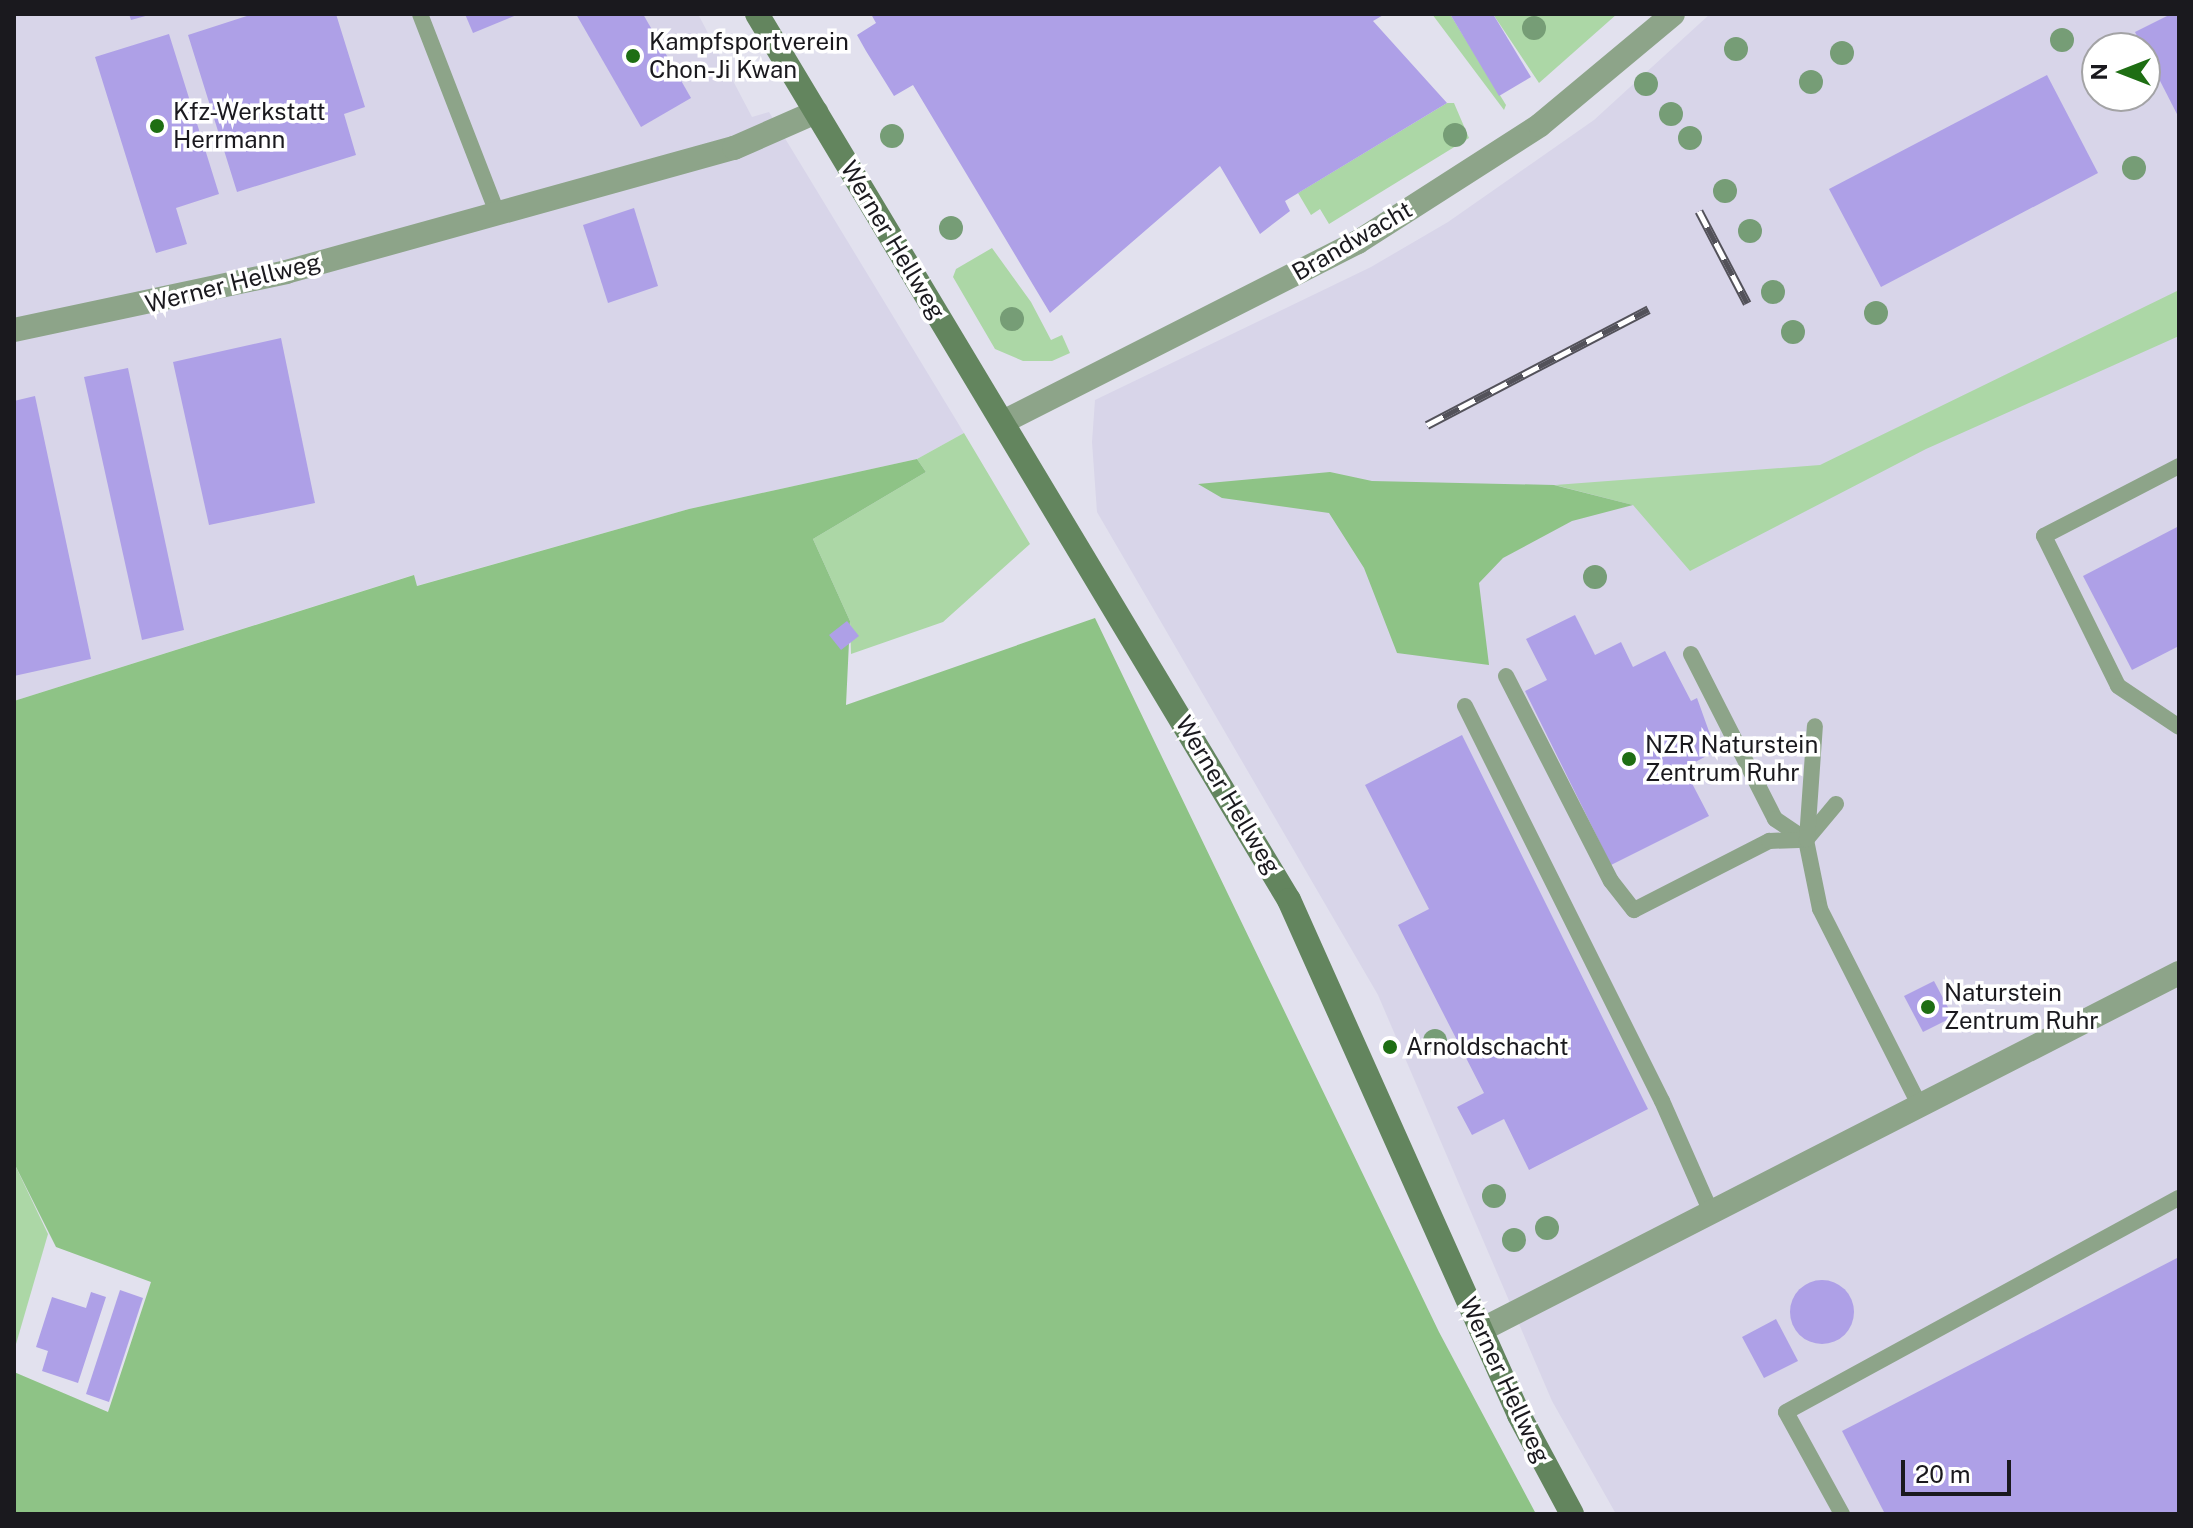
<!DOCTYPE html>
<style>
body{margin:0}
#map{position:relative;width:2193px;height:1528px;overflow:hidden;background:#e2e1ee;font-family:"Public Sans",sans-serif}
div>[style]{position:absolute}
.built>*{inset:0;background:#d8d5e9}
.green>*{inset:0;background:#acd7a6}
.forest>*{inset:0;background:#8ec386}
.building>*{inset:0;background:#aea0e7}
.round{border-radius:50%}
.service>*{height:16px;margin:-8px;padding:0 8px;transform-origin:8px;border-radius:8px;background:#8da489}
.minor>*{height:24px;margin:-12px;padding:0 12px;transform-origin:12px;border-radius:12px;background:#8da489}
.secondary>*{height:24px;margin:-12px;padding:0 12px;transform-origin:12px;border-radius:12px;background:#63855e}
.rail>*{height:9px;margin-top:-4.5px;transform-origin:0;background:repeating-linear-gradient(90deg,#fff 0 18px,#53525a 0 36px);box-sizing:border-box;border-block:2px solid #53525a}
.trees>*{width:24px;height:24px;margin:-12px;border-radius:50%;background:#769d76}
.dots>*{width:22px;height:22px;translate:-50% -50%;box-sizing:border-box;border:4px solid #fff;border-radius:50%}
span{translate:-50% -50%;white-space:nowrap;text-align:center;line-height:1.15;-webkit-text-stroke:7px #fff;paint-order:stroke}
.poi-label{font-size:24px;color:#1a191e}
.left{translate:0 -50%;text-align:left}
.street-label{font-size:24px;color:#1a191e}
.frame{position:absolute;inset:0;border:16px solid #1a191e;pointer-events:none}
.north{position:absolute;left:2081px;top:32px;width:80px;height:80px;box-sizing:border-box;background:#fff;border:2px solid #a3a3a5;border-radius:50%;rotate:270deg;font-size:22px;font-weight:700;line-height:32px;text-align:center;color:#1a191e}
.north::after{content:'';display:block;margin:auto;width:28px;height:36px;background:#1e6e13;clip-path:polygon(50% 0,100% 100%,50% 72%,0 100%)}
.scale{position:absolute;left:1901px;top:1460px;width:110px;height:36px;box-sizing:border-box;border:4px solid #1a191e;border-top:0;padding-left:10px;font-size:24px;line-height:28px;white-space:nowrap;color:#1a191e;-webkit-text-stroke:6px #fff;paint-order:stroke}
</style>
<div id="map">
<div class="built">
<div style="clip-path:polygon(14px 14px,698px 14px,752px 117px,769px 112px,964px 433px,917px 459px,689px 509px,416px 586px,413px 575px,14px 701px)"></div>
<div style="clip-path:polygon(evenodd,1710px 14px,2179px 14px,2179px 1514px,1616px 1514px,1552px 1401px,1378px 995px,1097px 512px,1092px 442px,1095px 400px,1371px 267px,1448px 222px,1594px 120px,1710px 14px,2097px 48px,2145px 48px,2145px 96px,2097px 96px,2097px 48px)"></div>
</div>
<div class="green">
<div style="clip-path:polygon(1432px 14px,1450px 14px,1506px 105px,1504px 110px)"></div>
<div style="clip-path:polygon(1493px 14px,1617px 14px,1539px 83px)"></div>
<div style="clip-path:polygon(1447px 103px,1454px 103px,1469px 138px,1329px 224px,1320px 209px,1311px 215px,1298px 193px)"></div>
<div style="clip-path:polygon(992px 248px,1031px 302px,1051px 340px,1062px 335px,1070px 353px,1052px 361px,1023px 361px,995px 349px,953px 277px,956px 269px)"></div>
<div style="clip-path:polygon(2179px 290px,2179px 336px,1926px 449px,1690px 571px,1633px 505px,1555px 485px,1820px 465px)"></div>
<div style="clip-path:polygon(964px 433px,1030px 544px,943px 622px,851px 654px,850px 621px,813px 539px,926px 472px,917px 459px)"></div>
<div style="clip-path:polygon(14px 1163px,48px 1234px,14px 1351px)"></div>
</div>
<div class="forest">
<div style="clip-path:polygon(917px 459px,926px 472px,813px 539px,850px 621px,846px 705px,1095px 618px,1439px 1332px,1536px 1514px,14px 1514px,14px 1372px,108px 1412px,151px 1282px,56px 1247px,14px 1163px,14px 701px,414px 575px,417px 586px,689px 509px)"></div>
<div style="clip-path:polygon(1330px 472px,1372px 481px,1554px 485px,1633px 505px,1572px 521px,1503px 558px,1479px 583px,1489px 665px,1397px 653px,1364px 568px,1329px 513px,1222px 498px,1198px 484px)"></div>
</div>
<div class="building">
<div style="clip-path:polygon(129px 14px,149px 14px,149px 15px,131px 20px)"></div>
<div style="clip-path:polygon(253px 14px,336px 14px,365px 107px,344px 114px,356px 155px,237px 192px,188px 35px)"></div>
<div style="clip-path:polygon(465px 14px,519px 14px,473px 33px)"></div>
<div style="clip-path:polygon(576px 14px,643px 14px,691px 98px,641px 127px)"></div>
<div style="clip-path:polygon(871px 14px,1385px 14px,1373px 21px,1447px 103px,1285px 201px,1290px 211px,1260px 234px,1220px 166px,1050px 313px,913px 85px,894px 96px,866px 51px,857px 35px,876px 23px)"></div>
<div style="clip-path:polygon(1450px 14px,1493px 14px,1531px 77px,1499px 96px)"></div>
<div style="clip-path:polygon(2171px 14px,2179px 14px,2179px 118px,2135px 32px)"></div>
<div style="clip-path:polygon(169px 34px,219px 194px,176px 208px,187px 244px,156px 253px,95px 57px)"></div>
<div style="clip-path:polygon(2047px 75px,2098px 173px,1881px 287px,1829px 189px)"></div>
<div style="clip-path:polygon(634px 208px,658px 286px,608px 303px,583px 225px)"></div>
<div style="clip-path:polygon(281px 338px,315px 503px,209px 525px,173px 362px)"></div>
<div style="clip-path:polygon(128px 368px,184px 630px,142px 640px,84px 377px)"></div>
<div style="clip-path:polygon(35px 396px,91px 659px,14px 676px,14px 401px)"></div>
<div style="clip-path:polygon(2179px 526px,2179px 646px,2132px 670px,2083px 576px)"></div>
<div style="clip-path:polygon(1575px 615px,1595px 655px,1621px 642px,1633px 667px,1665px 651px,1691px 701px,1697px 698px,1716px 751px,1684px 768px,1709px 816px,1611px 865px,1525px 691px,1547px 680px,1526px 639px)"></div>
<div style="clip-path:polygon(847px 621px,859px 636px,841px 650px,829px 635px)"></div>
<div style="clip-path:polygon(1462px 735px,1648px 1109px,1529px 1170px,1504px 1119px,1472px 1135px,1457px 1107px,1484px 1093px,1398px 925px,1429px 909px,1365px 785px)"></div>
<div style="clip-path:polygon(1934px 981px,1953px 1017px,1923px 1032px,1904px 996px)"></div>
<div style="clip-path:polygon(2179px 1257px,2179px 1514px,1885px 1514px,1842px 1431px)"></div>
<div class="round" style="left:1790px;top:1280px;width:64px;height:64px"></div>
<div style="clip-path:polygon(120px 1290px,143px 1298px,109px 1402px,86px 1394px)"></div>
<div style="clip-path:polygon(91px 1292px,106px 1297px,78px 1383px,42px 1371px,48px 1351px,36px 1347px,52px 1297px,86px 1308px)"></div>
<div style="clip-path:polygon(1776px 1319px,1798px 1361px,1764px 1378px,1742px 1337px)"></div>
</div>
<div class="service">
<div style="left:420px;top:14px;width:213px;rotate:68.8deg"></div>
<div style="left:2179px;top:466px;width:152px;rotate:152.6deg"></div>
<div style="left:2044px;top:536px;width:167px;rotate:63.7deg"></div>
<div style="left:2118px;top:686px;width:73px;rotate:33.9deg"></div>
<div style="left:1691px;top:654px;width:185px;rotate:63deg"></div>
<div style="left:1775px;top:819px;width:37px;rotate:34deg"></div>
<div style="left:1806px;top:840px;width:70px;rotate:78.5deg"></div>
<div style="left:1820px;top:909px;width:221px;rotate:63.1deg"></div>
<div style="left:1506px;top:676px;width:230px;rotate:62.9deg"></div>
<div style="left:1611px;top:881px;width:37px;rotate:52deg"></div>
<div style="left:1634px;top:910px;width:152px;rotate:-27.1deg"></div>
<div style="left:1769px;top:841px;width:37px;rotate:-2deg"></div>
<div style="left:1806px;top:840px;width:47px;rotate:-50.2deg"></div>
<div style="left:1465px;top:706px;width:441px;rotate:63.5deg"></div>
<div style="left:1662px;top:1101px;width:121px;rotate:66.2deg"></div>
<div style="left:1807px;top:839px;width:113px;rotate:-86deg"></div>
<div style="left:1842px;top:1514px;width:116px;rotate:-118.8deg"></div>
<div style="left:1786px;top:1412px;width:447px;rotate:-28.6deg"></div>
</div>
<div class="minor">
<div style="left:14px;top:330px;width:278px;rotate:-12deg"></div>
<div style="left:286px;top:272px;width:465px;rotate:-15.5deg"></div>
<div style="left:734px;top:148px;width:90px;rotate:-23.7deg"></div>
<div style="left:1003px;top:422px;width:398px;rotate:-26.9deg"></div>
<div style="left:1358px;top:242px;width:216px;rotate:-32.7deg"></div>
<div style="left:1540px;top:125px;width:173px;rotate:-39.8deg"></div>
<div style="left:1481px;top:1330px;width:784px;rotate:-27.09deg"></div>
</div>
<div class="secondary">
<div style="left:757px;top:14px;width:1033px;rotate:59.02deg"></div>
<div style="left:1289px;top:900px;width:564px;rotate:65.93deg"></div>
<div style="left:1519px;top:1415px;width:112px;rotate:61.8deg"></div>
</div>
<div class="rail">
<div style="left:1699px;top:211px;width:104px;rotate:62.4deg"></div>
<div style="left:1427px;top:425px;width:250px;rotate:-27.6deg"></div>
</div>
<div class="trees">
<div style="left:1534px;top:28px"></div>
<div style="left:2062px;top:40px"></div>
<div style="left:1736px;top:49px"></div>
<div style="left:1842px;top:53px"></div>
<div style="left:1811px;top:82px"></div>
<div style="left:1646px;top:84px"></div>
<div style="left:1671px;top:114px"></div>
<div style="left:1455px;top:135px"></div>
<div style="left:892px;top:136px"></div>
<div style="left:1690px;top:138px"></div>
<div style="left:2134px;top:168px"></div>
<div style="left:1725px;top:191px"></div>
<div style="left:951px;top:228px"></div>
<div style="left:1750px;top:231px"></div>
<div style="left:1773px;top:292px"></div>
<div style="left:1876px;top:313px"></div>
<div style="left:1012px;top:319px"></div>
<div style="left:1793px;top:332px"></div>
<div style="left:1595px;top:577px"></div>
<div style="left:1435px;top:1041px"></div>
<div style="left:1494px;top:1196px"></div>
<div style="left:1547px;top:1228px"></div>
<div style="left:1514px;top:1240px"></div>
</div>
<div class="dots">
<div style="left:633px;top:56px;background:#1e6e13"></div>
<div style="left:157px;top:126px;background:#1e6e13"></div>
<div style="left:1629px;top:759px;background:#1e6e13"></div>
<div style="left:1928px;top:1007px;background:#1e6e13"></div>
<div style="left:1390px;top:1047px;background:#1e6e13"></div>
</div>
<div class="poi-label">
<span class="left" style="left:649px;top:56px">Kampfsportverein<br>Chon-Ji Kwan</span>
<span class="left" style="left:173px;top:126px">Kfz-Werkstatt<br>Herrmann</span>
<span class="left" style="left:1645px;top:759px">NZR Naturstein<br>Zentrum Ruhr</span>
<span class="left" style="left:1944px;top:1007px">Naturstein<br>Zentrum Ruhr</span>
<span class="left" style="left:1406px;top:1047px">Arnoldschacht</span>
</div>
<div class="street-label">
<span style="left:893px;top:240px;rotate:59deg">Werner Hellweg</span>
<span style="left:1352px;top:241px;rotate:-30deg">Brandwacht</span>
<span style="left:233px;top:283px;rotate:-14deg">Werner Hellweg</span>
<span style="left:1228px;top:795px;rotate:59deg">Werner Hellweg</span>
<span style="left:1505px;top:1380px;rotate:65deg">Werner Hellweg</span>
</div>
<div class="frame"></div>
<div class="north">N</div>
<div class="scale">20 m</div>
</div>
